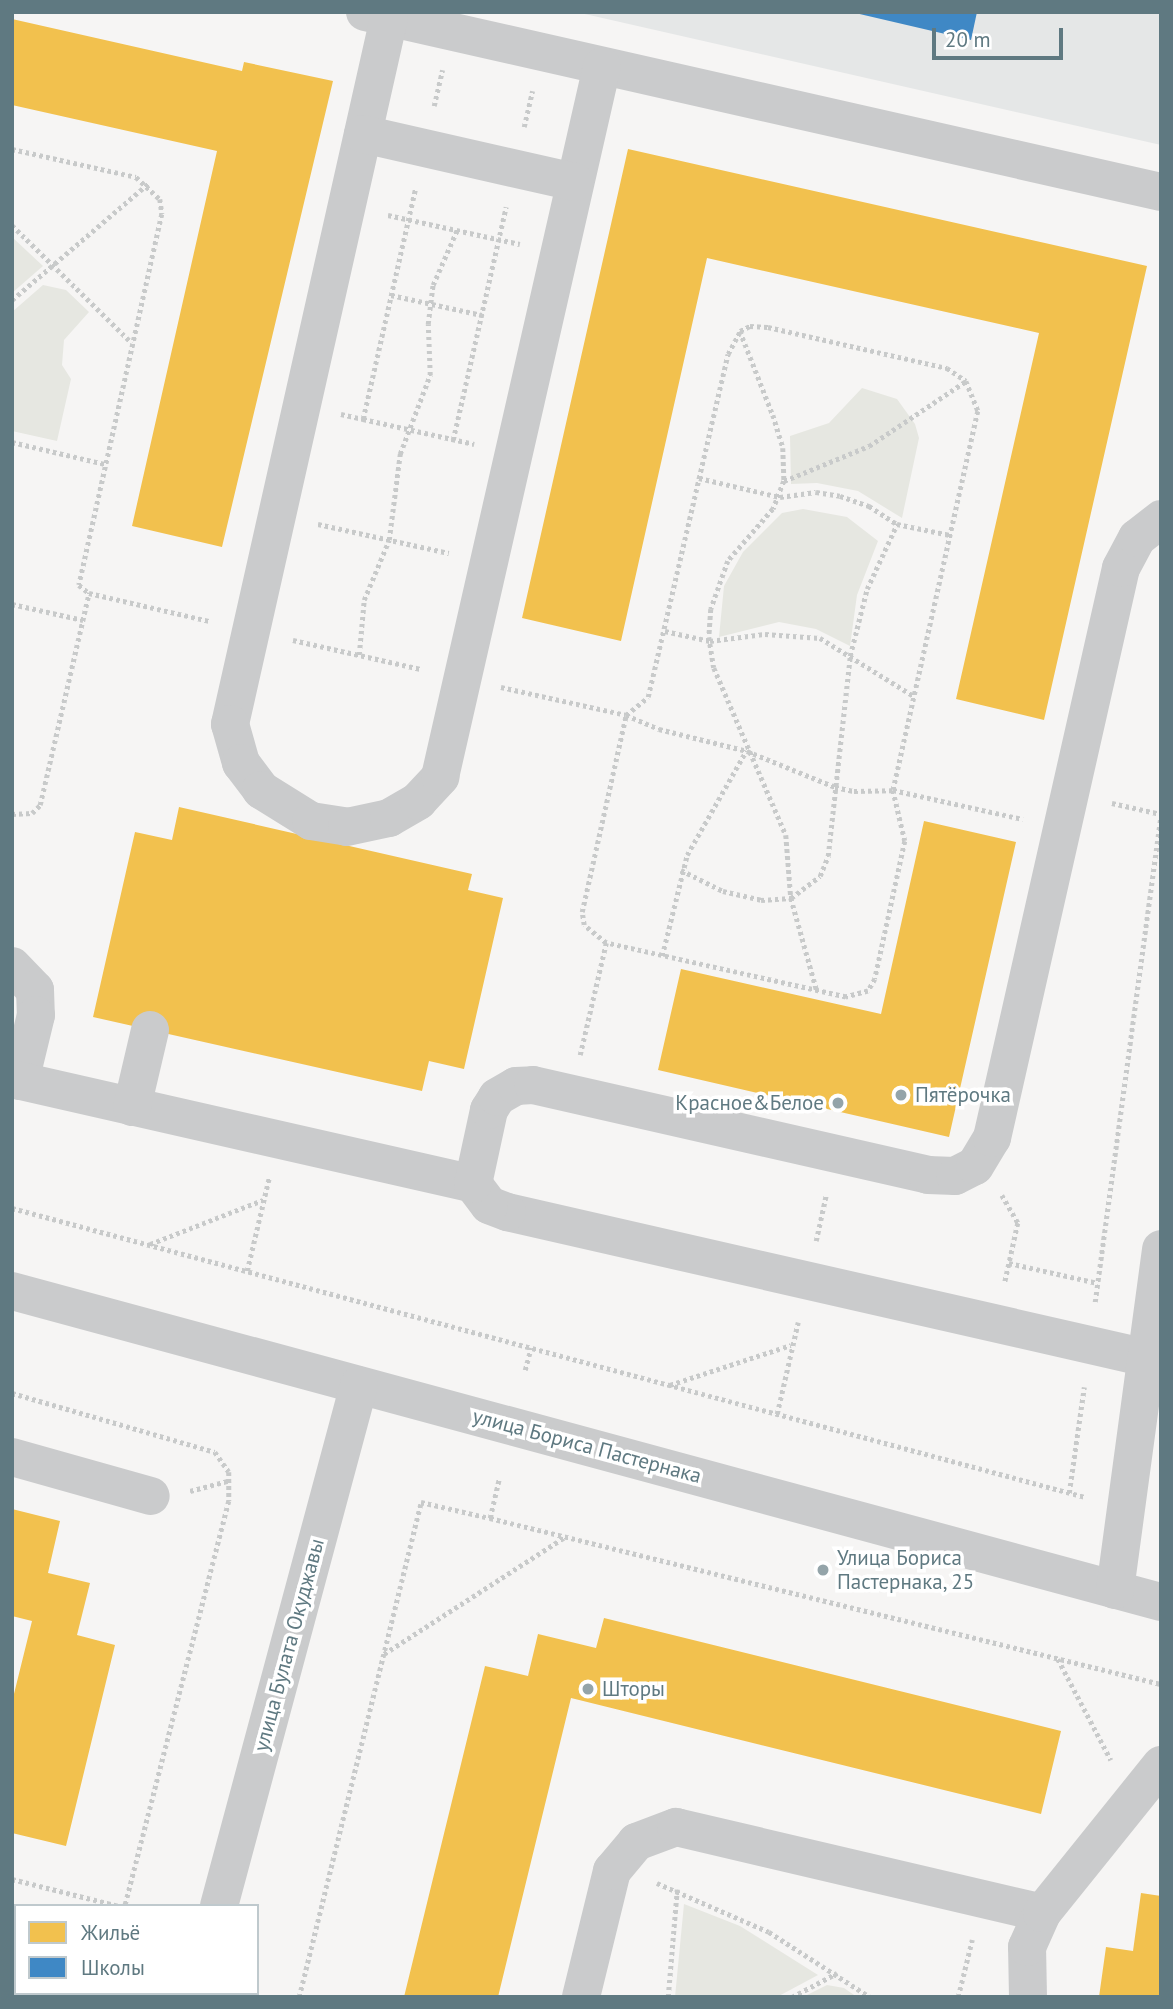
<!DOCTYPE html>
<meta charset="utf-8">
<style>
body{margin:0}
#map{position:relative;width:1173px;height:2009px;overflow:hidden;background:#f6f5f4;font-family:"PT Sans",sans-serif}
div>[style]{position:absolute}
.built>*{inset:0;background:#e5e7e7}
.green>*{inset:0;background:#e6e7e1}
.homes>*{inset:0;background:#f2c14e}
.schools>*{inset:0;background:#3f88c5}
.path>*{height:4.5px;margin-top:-2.25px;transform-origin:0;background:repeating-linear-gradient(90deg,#c8caca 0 3.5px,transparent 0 7px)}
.minor>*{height:38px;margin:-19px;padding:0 19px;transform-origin:19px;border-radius:19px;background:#cacbcc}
.dots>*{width:19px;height:19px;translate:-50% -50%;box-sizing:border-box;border:4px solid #fff;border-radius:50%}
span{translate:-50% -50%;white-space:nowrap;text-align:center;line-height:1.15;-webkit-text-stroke:7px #fff;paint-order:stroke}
.poi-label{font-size:21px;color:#5f7981}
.left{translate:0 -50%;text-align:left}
.right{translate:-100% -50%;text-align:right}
.street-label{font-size:21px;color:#5f7981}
.frame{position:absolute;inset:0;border:14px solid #5f7981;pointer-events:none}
.legend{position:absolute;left:14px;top:1904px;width:245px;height:91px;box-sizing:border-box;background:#fff;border:2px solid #bfc9cd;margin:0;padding:9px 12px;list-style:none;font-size:21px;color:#5f7981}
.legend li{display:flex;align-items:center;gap:14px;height:35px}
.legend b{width:35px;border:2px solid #bfc9cd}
.scale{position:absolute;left:932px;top:28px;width:131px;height:32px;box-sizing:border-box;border:4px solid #5f7981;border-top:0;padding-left:9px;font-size:21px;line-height:24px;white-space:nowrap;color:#5f7981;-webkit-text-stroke:5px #fff;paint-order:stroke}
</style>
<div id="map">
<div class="built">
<div style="clip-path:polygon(576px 12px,1161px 12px,1161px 145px)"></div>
</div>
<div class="green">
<div style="clip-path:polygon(12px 237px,43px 266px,12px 293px)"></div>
<div style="clip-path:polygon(43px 285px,66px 290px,89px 312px,64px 340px,62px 365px,71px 379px,57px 441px,12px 431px,12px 312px)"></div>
<div style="clip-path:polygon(862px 388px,897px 399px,915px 424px,919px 438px,902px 518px,858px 491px,817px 483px,791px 484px,790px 436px,829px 423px)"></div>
<div style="clip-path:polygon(803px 509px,847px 517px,878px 541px,857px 595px,850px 646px,816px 629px,779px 622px,719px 637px,724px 586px,743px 552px,782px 513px)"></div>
<div style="clip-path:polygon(684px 1904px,740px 1926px,818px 1975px,777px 1997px,675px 1997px)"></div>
<div style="clip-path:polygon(827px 1985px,844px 1988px,857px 1997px,803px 1997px)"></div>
</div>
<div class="homes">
<div style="clip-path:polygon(12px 19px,242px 71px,244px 62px,333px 81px,222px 547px,132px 526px,217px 151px,12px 105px)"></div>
<div style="clip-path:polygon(628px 149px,1147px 266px,1044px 720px,956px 699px,1039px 333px,707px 258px,621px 641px,522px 618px)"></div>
<div style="clip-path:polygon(179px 807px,472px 874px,468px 890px,503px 898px,464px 1069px,429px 1061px,422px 1091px,93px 1017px,135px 832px,172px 840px)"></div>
<div style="clip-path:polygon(924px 821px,1016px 842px,949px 1137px,658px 1070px,681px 969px,881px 1014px)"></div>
<div style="clip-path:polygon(12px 1509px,60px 1521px,48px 1573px,90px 1583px,77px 1635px,115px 1645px,66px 1846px,12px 1833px,12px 1702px,32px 1621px,12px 1616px)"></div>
<div style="clip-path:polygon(604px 1618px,1061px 1731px,1041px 1814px,571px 1698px,498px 1997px,404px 1997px,485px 1666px,528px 1676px,538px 1634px,596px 1648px)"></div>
<div style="clip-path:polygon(1141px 1893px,1161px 1896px,1161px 1997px,1099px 1997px,1106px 1947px,1133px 1951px)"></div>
<div style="clip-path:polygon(12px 1933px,16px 1933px,16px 1960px,12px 1959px)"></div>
</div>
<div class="schools">
<div style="clip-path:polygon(851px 12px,977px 12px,971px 40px)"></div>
</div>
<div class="path">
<div style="left:434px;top:106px;width:37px;rotate:-77deg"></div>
<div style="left:524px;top:127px;width:37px;rotate:-77deg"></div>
<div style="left:12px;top:149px;width:127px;rotate:12.7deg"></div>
<div style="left:136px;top:177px;width:33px;rotate:43deg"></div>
<div style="left:160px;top:199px;width:15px;rotate:82deg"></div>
<div style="left:162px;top:214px;width:380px;rotate:102.6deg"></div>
<div style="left:79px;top:585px;width:13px;rotate:39deg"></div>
<div style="left:89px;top:593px;width:123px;rotate:13.1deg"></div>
<div style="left:388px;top:215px;width:135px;rotate:12.4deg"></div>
<div style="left:12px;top:225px;width:168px;rotate:44.5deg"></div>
<div style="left:391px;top:295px;width:93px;rotate:12.4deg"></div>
<div style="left:12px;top:300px;width:179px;rotate:-40.5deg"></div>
<div style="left:740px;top:331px;width:90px;rotate:68.6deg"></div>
<div style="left:773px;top:415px;width:34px;rotate:73deg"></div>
<div style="left:783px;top:448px;width:33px;rotate:88deg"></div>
<div style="left:784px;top:481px;width:30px;rotate:111deg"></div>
<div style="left:773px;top:509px;width:69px;rotate:130.9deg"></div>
<div style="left:728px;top:561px;width:51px;rotate:109.5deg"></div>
<div style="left:711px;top:609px;width:28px;rotate:94deg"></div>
<div style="left:709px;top:637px;width:31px;rotate:81deg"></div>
<div style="left:714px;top:668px;width:182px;rotate:66.7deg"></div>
<div style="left:786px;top:835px;width:63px;rotate:85.5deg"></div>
<div style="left:791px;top:898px;width:97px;rotate:74.4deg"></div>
<div style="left:341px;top:414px;width:23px;rotate:13deg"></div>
<div style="left:363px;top:419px;width:235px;rotate:-77.2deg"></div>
<div style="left:363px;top:419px;width:114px;rotate:12.7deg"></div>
<div style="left:453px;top:440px;width:239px;rotate:-77.2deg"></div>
<div style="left:12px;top:442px;width:96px;rotate:13.3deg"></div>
<div style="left:699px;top:478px;width:83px;rotate:13.2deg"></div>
<div style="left:780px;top:497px;width:36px;rotate:-8deg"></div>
<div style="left:816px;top:492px;width:24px;rotate:9deg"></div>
<div style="left:840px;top:496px;width:31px;rotate:19deg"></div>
<div style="left:869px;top:506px;width:33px;rotate:33deg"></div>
<div style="left:897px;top:524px;width:54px;rotate:11.7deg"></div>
<div style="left:784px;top:481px;width:92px;rotate:-22.4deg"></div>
<div style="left:869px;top:446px;width:117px;rotate:-33.8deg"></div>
<div style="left:318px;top:524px;width:134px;rotate:12.5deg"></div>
<div style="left:12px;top:604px;width:73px;rotate:12.7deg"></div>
<div style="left:665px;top:631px;width:46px;rotate:12.5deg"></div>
<div style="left:710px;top:641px;width:55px;rotate:-7.3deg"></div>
<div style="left:765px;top:634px;width:55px;rotate:4.2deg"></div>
<div style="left:820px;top:638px;width:110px;rotate:31.7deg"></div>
<div style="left:293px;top:640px;width:131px;rotate:12.8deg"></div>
<div style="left:359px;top:655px;width:55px;rotate:-84.8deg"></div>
<div style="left:364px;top:600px;width:65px;rotate:-67.4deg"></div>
<div style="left:389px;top:540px;width:87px;rotate:-82.7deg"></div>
<div style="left:400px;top:454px;width:85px;rotate:-69.2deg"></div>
<div style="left:430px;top:375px;width:51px;rotate:-92.2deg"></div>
<div style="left:428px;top:324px;width:39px;rotate:-83deg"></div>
<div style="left:433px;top:285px;width:60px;rotate:-66.4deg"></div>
<div style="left:501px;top:687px;width:128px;rotate:12.6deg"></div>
<div style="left:626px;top:715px;width:28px;rotate:-39deg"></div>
<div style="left:648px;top:697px;width:352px;rotate:-76.9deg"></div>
<div style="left:728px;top:354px;width:26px;rotate:-62deg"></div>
<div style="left:740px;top:331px;width:11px;rotate:-27deg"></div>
<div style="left:750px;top:326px;width:18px;rotate:3deg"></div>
<div style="left:768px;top:327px;width:184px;rotate:12.9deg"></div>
<div style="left:947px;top:368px;width:23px;rotate:34deg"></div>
<div style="left:966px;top:381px;width:32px;rotate:68deg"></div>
<div style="left:978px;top:411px;width:388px;rotate:102.6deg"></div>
<div style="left:893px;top:790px;width:52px;rotate:76.8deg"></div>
<div style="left:905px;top:841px;width:141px;rotate:102.3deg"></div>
<div style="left:875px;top:979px;width:14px;rotate:120deg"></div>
<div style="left:868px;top:991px;width:23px;rotate:165deg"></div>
<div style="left:846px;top:997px;width:246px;rotate:-167.3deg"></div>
<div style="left:606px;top:943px;width:28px;rotate:-141deg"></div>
<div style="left:584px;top:925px;width:13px;rotate:-99deg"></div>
<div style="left:582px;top:912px;width:202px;rotate:-77.4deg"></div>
<div style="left:626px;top:715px;width:36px;rotate:23deg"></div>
<div style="left:659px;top:729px;width:91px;rotate:14deg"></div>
<div style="left:747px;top:751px;width:95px;rotate:22.2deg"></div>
<div style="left:835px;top:787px;width:19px;rotate:12deg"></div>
<div style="left:854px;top:791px;width:39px;rotate:-1deg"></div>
<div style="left:893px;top:790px;width:133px;rotate:12.6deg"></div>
<div style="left:1112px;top:803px;width:50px;rotate:12.7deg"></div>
<div style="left:12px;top:814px;width:20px;rotate:-3deg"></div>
<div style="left:32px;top:813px;width:11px;rotate:-45deg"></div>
<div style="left:40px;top:805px;width:218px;rotate:-77deg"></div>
<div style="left:681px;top:870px;width:47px;rotate:26.6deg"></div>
<div style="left:723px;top:891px;width:39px;rotate:13deg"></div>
<div style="left:761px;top:900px;width:30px;rotate:-4deg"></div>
<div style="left:791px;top:898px;width:36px;rotate:-37deg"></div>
<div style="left:820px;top:876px;width:22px;rotate:-68deg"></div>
<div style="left:828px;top:856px;width:201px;rotate:-83.7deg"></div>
<div style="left:850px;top:656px;width:69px;rotate:-75.8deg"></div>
<div style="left:867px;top:589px;width:72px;rotate:-65.2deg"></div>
<div style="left:662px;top:956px;width:104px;rotate:-76.1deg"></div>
<div style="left:687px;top:855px;width:120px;rotate:-60.4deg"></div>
<div style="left:580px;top:1055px;width:115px;rotate:-76.9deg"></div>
<div style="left:1002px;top:1195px;width:32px;rotate:60deg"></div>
<div style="left:1018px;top:1223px;width:60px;rotate:102.4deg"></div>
<div style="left:12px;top:1208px;width:1111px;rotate:15.07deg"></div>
<div style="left:816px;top:1241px;width:47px;rotate:-77.7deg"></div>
<div style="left:150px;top:1244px;width:121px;rotate:-21.3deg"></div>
<div style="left:1009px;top:1263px;width:91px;rotate:12.7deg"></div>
<div style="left:247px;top:1271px;width:96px;rotate:-76.7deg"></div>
<div style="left:1095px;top:1302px;width:489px;rotate:-82.3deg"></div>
<div style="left:525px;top:1370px;width:23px;rotate:-75deg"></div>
<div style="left:670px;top:1385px;width:127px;rotate:-18.3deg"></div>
<div style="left:12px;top:1393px;width:211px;rotate:16.2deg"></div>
<div style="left:215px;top:1452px;width:24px;rotate:55deg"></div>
<div style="left:229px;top:1472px;width:29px;rotate:90deg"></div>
<div style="left:229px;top:1501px;width:418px;rotate:104.4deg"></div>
<div style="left:777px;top:1414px;width:94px;rotate:-77.1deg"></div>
<div style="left:190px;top:1491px;width:42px;rotate:-15deg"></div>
<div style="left:1069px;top:1493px;width:107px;rotate:-81.9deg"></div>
<div style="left:490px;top:1518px;width:691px;rotate:13.9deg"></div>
<div style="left:384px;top:1654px;width:216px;rotate:-32.9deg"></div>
<div style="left:1058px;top:1659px;width:114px;rotate:62.3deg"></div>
<div style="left:12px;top:1879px;width:110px;rotate:14.2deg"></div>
<div style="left:657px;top:1883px;width:122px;rotate:23.6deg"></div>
<div style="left:769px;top:1932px;width:120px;rotate:32.8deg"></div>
<div style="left:102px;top:1997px;width:4px;rotate:-76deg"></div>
<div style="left:299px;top:1997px;width:510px;rotate:-76.15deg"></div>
<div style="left:421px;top:1502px;width:71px;rotate:13.1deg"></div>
<div style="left:490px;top:1518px;width:40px;rotate:-77deg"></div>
<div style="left:668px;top:1997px;width:108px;rotate:-85.2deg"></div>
<div style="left:792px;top:1997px;width:51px;rotate:-28.1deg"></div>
<div style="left:958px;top:1997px;width:59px;rotate:-76.2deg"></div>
</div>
<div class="minor">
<div style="left:365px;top:12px;width:816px;rotate:12.74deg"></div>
<div style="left:389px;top:18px;width:724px;rotate:102.69deg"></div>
<div style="left:230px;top:724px;width:41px;rotate:74.2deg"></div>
<div style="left:241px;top:763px;width:34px;rotate:53deg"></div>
<div style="left:261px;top:790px;width:59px;rotate:31.8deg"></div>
<div style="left:311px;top:821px;width:36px;rotate:9deg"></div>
<div style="left:347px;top:827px;width:43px;rotate:-12.1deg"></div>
<div style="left:389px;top:818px;width:34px;rotate:-30deg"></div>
<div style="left:418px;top:801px;width:33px;rotate:-47deg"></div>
<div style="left:440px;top:777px;width:729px;rotate:-77.16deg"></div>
<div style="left:363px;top:134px;width:217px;rotate:12.8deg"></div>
<div style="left:12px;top:966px;width:33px;rotate:46deg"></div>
<div style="left:35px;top:990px;width:25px;rotate:88deg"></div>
<div style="left:36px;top:1015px;width:68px;rotate:103.6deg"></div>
<div style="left:12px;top:1079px;width:473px;rotate:12.8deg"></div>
<div style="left:132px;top:1107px;width:79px;rotate:-76.8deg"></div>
<div style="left:12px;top:1291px;width:1190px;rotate:15.15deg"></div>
<div style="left:1147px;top:1358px;width:656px;rotate:-167.15deg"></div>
<div style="left:507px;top:1212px;width:19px;rotate:-159deg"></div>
<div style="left:489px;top:1205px;width:26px;rotate:-127deg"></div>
<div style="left:473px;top:1184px;width:76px;rotate:-77.8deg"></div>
<div style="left:489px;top:1110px;width:15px;rotate:-58deg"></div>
<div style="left:497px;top:1097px;width:22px;rotate:-30deg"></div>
<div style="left:516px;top:1086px;width:17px;rotate:-3deg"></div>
<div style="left:533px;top:1085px;width:405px;rotate:12.8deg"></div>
<div style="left:928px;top:1175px;width:27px;rotate:2deg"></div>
<div style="left:955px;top:1176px;width:22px;rotate:-27deg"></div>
<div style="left:975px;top:1166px;width:33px;rotate:-59deg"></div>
<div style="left:992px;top:1138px;width:584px;rotate:-77.25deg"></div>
<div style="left:1121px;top:568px;width:34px;rotate:-62deg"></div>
<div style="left:1137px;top:538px;width:31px;rotate:-38deg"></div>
<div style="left:12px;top:1457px;width:144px;rotate:15.7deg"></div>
<div style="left:1115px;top:1590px;width:344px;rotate:-82.3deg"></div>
<div style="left:219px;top:1906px;width:539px;rotate:-74.96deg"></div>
<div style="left:195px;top:1997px;width:4px;rotate:-76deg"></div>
<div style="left:581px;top:1997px;width:130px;rotate:-76.2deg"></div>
<div style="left:612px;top:1871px;width:38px;rotate:-50deg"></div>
<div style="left:636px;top:1842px;width:43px;rotate:-20.6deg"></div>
<div style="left:676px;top:1827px;width:376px;rotate:13.2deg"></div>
<div style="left:1028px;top:1997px;width:50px;rotate:-91.1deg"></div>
<div style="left:1027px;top:1947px;width:37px;rotate:-66deg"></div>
<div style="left:1042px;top:1913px;width:190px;rotate:-51.2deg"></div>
</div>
<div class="dots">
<div style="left:901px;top:1095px;background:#94a4a9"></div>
<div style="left:838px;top:1103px;background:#94a4a9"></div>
<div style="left:823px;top:1570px;background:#94a4a9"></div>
<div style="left:588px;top:1689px;background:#94a4a9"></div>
</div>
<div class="poi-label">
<span class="left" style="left:915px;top:1095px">Пятёрочка</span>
<span class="right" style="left:824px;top:1103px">Красное&amp;Белое</span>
<span class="left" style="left:837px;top:1570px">Улица Бориса<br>Пастернака, 25</span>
<span class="left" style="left:602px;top:1689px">Шторы</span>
</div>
<div class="street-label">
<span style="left:587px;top:1446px;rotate:15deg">улица Бориса Пастернака</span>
<span style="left:289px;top:1645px;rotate:-75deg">улица Булата Окуджавы</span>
</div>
<div class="frame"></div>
<ul class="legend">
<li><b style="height:19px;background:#f2c14e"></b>Жильё</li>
<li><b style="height:19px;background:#3f88c5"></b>Школы</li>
</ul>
<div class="scale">20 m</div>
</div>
